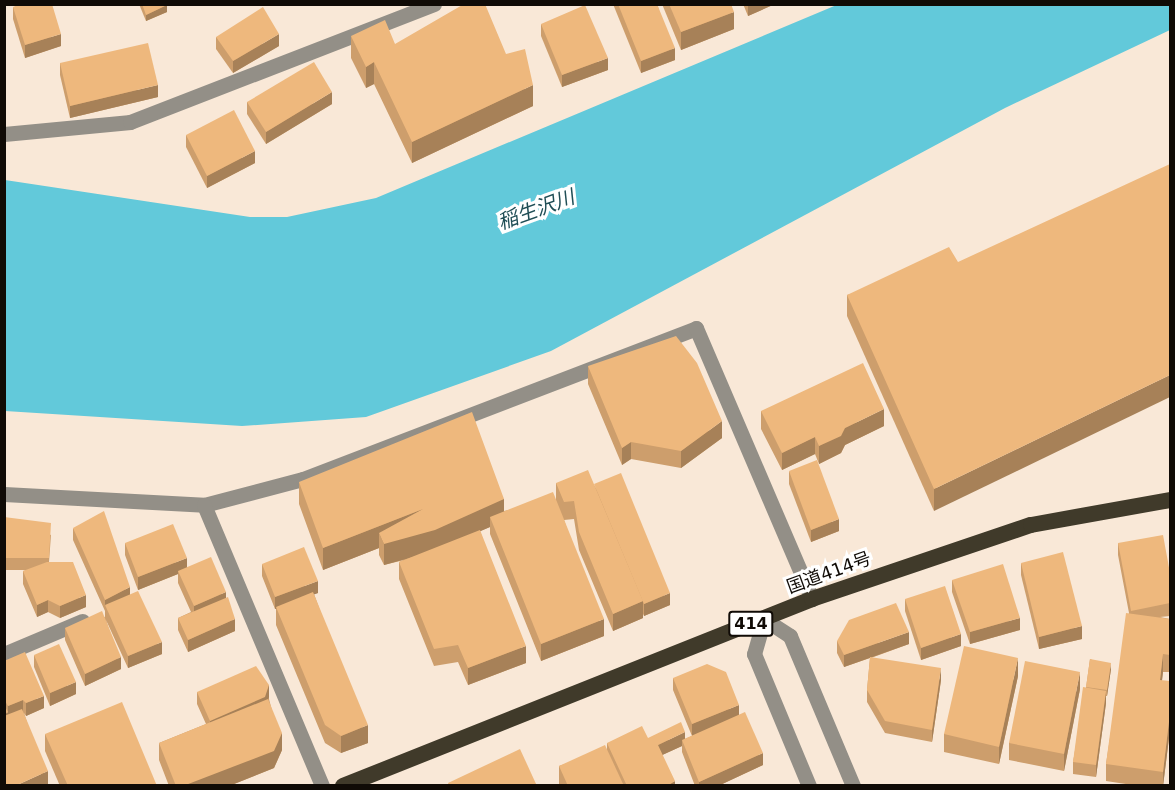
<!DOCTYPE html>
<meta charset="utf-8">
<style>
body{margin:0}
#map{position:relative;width:1175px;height:790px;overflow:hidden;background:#f9e8d7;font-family:"DejaVu Sans","Noto Sans JP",sans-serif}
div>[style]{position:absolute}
.water>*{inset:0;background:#62c9da}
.minor>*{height:15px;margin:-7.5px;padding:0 7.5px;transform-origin:7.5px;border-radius:7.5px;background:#938f87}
.trunk>*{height:16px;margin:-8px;padding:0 8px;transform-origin:8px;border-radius:8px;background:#403a2a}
.wall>*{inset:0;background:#cd9e6c}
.shaded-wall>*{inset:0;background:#a78158}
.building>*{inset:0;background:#eeb87d}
span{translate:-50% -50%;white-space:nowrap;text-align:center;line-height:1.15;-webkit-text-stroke:6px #fff;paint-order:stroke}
.shield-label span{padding:2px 4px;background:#fff;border:2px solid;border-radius:4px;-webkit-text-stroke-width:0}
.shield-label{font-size:16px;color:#100b06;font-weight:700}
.street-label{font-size:18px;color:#100b06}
.water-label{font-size:20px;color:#204e56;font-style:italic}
.frame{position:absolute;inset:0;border:6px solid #100b06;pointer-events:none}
</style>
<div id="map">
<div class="water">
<div style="clip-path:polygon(839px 4px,1170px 5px,1170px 30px,1005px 108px,551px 351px,366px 417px,242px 426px,5px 411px,5px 180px,250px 217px,287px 217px,376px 198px)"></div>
</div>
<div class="minor">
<div style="left:4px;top:134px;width:127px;rotate:-5.4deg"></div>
<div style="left:130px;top:122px;width:326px;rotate:-21.2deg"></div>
<div style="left:4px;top:494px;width:200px;rotate:3.1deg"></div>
<div style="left:204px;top:505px;width:102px;rotate:-14.7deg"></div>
<div style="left:303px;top:479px;width:421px;rotate:-21deg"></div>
<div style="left:696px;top:328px;width:295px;rotate:66.8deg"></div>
<div style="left:204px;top:505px;width:305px;rotate:67.2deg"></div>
<div style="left:4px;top:654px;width:85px;rotate:-22.9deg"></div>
<div style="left:809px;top:786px;width:143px;rotate:-112.6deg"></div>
<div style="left:754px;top:654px;width:36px;rotate:-74deg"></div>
<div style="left:764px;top:619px;width:31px;rotate:33deg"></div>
<div style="left:790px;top:636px;width:163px;rotate:67.2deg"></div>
</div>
<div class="trunk">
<div style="left:343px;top:786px;width:505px;rotate:-21.74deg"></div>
<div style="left:812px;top:599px;width:231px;rotate:-18.7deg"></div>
<div style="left:1031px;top:525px;width:141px;rotate:-10.2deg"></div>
</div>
<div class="wall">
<div style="clip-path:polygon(139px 4px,167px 4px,167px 12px,146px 21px)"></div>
<div style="clip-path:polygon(613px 4px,657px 4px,675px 60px,641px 73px)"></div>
<div style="clip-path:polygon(662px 4px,731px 4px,734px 29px,681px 50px)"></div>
<div style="clip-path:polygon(743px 4px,775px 4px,748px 16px)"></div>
<div style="clip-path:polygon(13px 7px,61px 46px,25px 58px,13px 19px)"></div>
<div style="clip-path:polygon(541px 24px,608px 70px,562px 87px,541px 36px)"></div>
<div style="clip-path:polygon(351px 36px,395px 44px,506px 54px,533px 106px,412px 163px,374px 84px,366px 88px,351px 58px)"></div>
<div style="clip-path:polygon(216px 37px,279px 46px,233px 73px,216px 49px)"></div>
<div style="clip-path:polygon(60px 63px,158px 97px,70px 118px,60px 75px)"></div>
<div style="clip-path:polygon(247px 102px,332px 104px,266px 144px,247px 114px)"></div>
<div style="clip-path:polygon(186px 135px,255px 163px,207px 188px,186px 147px)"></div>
<div style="clip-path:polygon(958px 262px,934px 511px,847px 316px,847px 295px)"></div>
<div style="clip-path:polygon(588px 366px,722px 438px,681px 468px,631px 459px,622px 465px,588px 384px)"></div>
<div style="clip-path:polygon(761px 411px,884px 426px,845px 445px,841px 453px,819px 464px,815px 454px,782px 470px,761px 429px)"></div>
<div style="clip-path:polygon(789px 471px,839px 531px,811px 542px,789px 484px)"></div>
<div style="clip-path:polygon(299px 482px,504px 511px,556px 500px,556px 483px,594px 485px,670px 605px,644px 616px,643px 614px,643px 618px,613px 631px,579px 550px,574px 519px,564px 520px,604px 636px,541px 661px,490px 534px,490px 527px,480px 531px,526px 663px,468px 685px,458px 662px,434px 666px,399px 579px,399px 562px,404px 560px,384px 565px,379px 555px,379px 548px,323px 570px,299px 504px)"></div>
<div style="clip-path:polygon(4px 517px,51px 535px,49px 562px,86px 607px,60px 618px,48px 612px,37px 617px,23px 584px,23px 571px,27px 570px,4px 570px)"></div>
<div style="clip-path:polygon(73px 528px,130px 595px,162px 654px,128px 668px,106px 620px,121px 669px,85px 686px,65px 640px,65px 628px,105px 617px,105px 611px,73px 540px)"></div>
<div style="clip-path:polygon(125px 543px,187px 567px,226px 598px,235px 631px,188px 652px,178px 630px,178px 618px,191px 612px,178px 583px,178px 574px,138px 590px,125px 555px)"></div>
<div style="clip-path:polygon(1118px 543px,1170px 573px,1170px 616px,1160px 617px,1170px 619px,1170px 672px,1163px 672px,1162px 680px,1170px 730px,1163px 786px,1139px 786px,1106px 781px,1106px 764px,1129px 613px,1118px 555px)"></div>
<div style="clip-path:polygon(1021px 563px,1082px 639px,1039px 649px,1021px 575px)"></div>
<div style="clip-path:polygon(262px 564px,318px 593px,314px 594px,368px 743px,341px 753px,325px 743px,276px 625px,276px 609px,275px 609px,262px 576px)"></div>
<div style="clip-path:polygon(952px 580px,1020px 630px,970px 644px,952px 592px)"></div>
<div style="clip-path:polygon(905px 599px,961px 646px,921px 660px,905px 611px)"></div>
<div style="clip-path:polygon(837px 641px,909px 644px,871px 658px,941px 680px,932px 742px,885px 733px,867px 702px,867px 690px,870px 658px,844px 667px,837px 653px)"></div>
<div style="clip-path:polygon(34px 655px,76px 694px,50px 706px,34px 667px)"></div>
<div style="clip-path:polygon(1090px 659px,1111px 669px,1107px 696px,1106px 696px,1106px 703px,1096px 777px,1073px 774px,1073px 762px,1086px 688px)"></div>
<div style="clip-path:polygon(4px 661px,44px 708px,26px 716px,24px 713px,48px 786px,4px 714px)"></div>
<div style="clip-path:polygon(1018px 676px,999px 764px,944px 752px,944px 734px)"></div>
<div style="clip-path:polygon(673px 678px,739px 715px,763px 765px,718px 786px,695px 786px,682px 752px,682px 746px,662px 755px,675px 786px,559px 786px,559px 766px,607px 750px,607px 743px,685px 739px,692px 736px,673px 690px)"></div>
<div style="clip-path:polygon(1080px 689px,1064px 771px,1009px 760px,1009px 743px)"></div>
<div style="clip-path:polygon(197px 692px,269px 697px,269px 699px,282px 750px,274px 768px,229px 786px,169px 786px,159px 760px,159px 743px,206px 724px,197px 704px)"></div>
<div style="clip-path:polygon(45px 734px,157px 786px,60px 786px,45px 751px)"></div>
</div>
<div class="shaded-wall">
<div style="clip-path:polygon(748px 4px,775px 4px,748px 16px)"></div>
<div style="clip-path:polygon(167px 5px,167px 12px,146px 21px,146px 15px)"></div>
<div style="clip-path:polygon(734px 12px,734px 29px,681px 50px,681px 32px)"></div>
<div style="clip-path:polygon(61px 34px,61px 46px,25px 58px,25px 45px)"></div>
<div style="clip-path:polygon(279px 34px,279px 46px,233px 73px,233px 61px)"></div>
<div style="clip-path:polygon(675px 48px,675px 60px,641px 73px,641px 61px)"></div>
<div style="clip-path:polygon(608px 58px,608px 70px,562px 87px,562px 75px)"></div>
<div style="clip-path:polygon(374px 62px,374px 84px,366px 88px,366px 67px)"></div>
<div style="clip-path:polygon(158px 85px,158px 97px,70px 118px,70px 106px)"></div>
<div style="clip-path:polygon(533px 85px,533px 106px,412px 163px,412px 142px)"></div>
<div style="clip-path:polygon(332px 92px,332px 104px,266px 144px,266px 132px)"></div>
<div style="clip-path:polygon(255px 151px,255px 163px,207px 188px,207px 176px)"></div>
<div style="clip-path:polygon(1170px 375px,1170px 397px,934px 511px,934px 489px)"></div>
<div style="clip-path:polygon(884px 409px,884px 426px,845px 445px,841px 453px,819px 464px,819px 446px,845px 428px)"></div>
<div style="clip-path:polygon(722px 421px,722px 438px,681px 468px,681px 451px)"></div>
<div style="clip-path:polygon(815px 437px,815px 454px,782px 470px,782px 453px)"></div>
<div style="clip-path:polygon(631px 442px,631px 459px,622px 465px,622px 448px)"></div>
<div style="clip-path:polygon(504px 499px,504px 520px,490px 517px,490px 527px,435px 551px,384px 565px,384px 544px,379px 533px,379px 548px,323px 570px,323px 548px,423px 509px)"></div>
<div style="clip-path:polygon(839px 519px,839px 531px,811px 542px,811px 530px)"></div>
<div style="clip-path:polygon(187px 558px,187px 571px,178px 571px,178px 574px,138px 590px,138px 577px)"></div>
<div style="clip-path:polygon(318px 581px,318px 593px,275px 609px,275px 597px)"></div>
<div style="clip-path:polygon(130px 587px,130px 600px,105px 606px,105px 600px)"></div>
<div style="clip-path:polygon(226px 592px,226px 604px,194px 618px,194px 606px)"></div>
<div style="clip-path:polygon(670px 593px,670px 605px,644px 616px,644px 604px)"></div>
<div style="clip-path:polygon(86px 595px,86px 607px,60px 618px,60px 606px)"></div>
<div style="clip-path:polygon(48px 600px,48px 612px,37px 617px,37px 605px)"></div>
<div style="clip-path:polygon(643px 601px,643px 618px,613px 631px,613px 614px)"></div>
<div style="clip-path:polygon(1020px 618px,1020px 630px,970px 644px,970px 632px)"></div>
<div style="clip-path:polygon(235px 619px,235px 631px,188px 652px,188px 640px)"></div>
<div style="clip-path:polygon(604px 619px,604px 636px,541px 661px,541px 644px)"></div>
<div style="clip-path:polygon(1082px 626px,1082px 639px,1039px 649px,1039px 637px)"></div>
<div style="clip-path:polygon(909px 632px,909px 644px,844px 667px,844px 655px)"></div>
<div style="clip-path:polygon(961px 634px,961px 646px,921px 660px,921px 648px)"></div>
<div style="clip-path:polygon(162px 642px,162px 654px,128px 668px,128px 656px)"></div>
<div style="clip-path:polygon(526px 646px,526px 663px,468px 685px,468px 668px)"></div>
<div style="clip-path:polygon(1163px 654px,1163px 672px,1160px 697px,1160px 680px)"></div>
<div style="clip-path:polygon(121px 657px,121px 669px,85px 686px,85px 674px)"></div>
<div style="clip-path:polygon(1018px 658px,1018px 676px,999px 764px,999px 747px)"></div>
<div style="clip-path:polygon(1111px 663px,1111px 669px,1107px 696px,1107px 690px)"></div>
<div style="clip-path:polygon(941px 668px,941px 680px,932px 742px,932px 730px)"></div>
<div style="clip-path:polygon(1080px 672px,1080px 689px,1064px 771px,1064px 754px)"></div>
<div style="clip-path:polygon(76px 682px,76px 694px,50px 706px,50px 693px)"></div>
<div style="clip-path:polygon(269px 685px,269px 697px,265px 709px,210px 733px,210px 721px)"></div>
<div style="clip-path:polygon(1106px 691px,1106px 703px,1096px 777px,1096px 765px)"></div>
<div style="clip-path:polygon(44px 696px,44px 708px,26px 716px,26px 703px)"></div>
<div style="clip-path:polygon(23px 700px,23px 712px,4px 726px,4px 714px,8px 713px,8px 706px)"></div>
<div style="clip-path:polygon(739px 705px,739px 717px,692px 736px,692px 724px)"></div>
<div style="clip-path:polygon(1170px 713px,1170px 730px,1163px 786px,1163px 772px)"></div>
<div style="clip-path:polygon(368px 725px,368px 743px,341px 753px,341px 736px)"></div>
<div style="clip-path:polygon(685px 732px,685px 744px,682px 740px,682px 746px,658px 757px,658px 745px)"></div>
<div style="clip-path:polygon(282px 733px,282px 750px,274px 768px,229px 786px,183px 786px)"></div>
<div style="clip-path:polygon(763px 753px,763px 765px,718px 786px,699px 786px,699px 782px)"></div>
<div style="clip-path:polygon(48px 771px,48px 786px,15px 786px)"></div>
<div style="clip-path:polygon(675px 781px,675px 786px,667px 786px)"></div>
</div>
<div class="building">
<div style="clip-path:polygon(20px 4px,52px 4px,61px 34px,25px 45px,13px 7px)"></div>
<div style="clip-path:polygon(142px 4px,167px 4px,167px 5px,146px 15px)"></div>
<div style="clip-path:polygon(464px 4px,485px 4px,506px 54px,525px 49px,533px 85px,412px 142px,374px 62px,366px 67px,351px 36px,385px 20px,395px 44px)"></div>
<div style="clip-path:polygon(618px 4px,657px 4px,675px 48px,641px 61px)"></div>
<div style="clip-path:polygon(669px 4px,731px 4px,734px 12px,681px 32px)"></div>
<div style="clip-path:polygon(585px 5px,608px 58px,562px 75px,541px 24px)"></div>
<div style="clip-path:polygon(263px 7px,279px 34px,233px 61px,216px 37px)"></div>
<div style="clip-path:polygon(148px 43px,158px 85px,70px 106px,60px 63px)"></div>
<div style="clip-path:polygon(314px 62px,332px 92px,266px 132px,247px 102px)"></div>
<div style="clip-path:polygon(234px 110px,255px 151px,207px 176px,186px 135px)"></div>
<div style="clip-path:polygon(1170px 164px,1170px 375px,934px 489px,847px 295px,949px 247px,958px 262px)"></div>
<div style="clip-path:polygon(676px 336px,697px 363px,722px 421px,681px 451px,631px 442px,622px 448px,588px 366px)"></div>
<div style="clip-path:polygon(863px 363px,884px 409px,845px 428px,841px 436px,819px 446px,815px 437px,782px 453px,761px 411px)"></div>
<div style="clip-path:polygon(472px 412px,504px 499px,435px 530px,384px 544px,379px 533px,423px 509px,323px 548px,299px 482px)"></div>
<div style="clip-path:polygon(817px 460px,839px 519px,811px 530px,789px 471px)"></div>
<div style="clip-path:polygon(588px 470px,643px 601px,613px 614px,579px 532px,574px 501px,564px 502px,556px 483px)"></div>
<div style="clip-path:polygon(621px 473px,670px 593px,644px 604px,594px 484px)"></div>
<div style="clip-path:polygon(553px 492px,604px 619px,541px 644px,490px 517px)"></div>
<div style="clip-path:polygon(104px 511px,130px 587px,105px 600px,73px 528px)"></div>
<div style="clip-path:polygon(4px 517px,51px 523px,49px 558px,4px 558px)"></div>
<div style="clip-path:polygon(173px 524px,187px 558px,138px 577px,125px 543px)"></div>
<div style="clip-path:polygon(480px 530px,526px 646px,468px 668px,458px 645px,434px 649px,399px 562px)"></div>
<div style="clip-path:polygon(1163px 535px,1170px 573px,1170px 603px,1131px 611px,1118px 543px)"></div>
<div style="clip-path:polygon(304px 547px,318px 581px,275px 597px,262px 564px)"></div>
<div style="clip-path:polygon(1063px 552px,1082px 626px,1039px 637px,1021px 563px)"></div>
<div style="clip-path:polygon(211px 557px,226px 592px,194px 606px,178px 571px)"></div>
<div style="clip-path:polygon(47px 562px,73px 562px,86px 595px,60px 606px,48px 600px,37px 605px,23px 571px)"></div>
<div style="clip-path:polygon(1003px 564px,1020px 618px,970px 632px,952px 580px)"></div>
<div style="clip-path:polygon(945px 586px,961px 634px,921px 648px,905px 599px)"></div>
<div style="clip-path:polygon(138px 591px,162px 642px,128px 656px,105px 605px)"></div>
<div style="clip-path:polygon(313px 592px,368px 725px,341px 736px,325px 725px,276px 607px)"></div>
<div style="clip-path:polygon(228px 597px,235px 619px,188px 640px,178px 618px)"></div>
<div style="clip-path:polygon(896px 603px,909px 632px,844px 655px,837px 641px,849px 620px)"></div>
<div style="clip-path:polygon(102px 611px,121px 657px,85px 674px,65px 628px)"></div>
<div style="clip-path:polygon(1126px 613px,1170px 619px,1170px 655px,1163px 654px,1160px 680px,1170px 681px,1170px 713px,1163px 772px,1106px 764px)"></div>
<div style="clip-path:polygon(59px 644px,76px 682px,50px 693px,34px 655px)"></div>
<div style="clip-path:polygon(964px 646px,1018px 658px,999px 747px,944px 734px)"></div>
<div style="clip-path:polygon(25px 652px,44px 696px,26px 703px,23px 700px,8px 706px,4px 699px,4px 661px)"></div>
<div style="clip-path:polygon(870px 657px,941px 668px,932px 730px,885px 721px,867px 690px)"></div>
<div style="clip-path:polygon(1090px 659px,1111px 663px,1107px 690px,1086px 687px)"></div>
<div style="clip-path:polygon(1025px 661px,1080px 672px,1064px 754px,1009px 743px)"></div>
<div style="clip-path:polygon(707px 664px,726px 672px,739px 705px,692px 724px,673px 678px)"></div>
<div style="clip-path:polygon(256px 666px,269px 685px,265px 697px,210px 721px,197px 692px)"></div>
<div style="clip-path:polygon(1083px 687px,1106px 691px,1096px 765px,1073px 762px)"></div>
<div style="clip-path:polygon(268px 699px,282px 733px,274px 751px,183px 786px,176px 786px,159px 743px)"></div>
<div style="clip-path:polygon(122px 702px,157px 786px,68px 786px,45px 734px)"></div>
<div style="clip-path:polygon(4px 705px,8px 712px,4px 714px)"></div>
<div style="clip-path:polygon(22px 709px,48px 771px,15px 786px,4px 786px,4px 716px)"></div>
<div style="clip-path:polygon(745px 712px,763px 753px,699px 782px,682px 740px)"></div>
<div style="clip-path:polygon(681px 722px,685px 732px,658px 745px,675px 781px,667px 786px,627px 786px,607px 743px,642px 726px,648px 738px)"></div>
<div style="clip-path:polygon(605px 745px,624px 786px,568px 786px,559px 766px)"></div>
<div style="clip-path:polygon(520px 749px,537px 786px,449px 786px,448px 783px)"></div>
</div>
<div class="shield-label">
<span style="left:751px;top:624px">414</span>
</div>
<div class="street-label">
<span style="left:829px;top:573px;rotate:-20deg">国道414号</span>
</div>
<div class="water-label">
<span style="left:536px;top:210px;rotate:-20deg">稲生沢川</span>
</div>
<div class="frame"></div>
</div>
